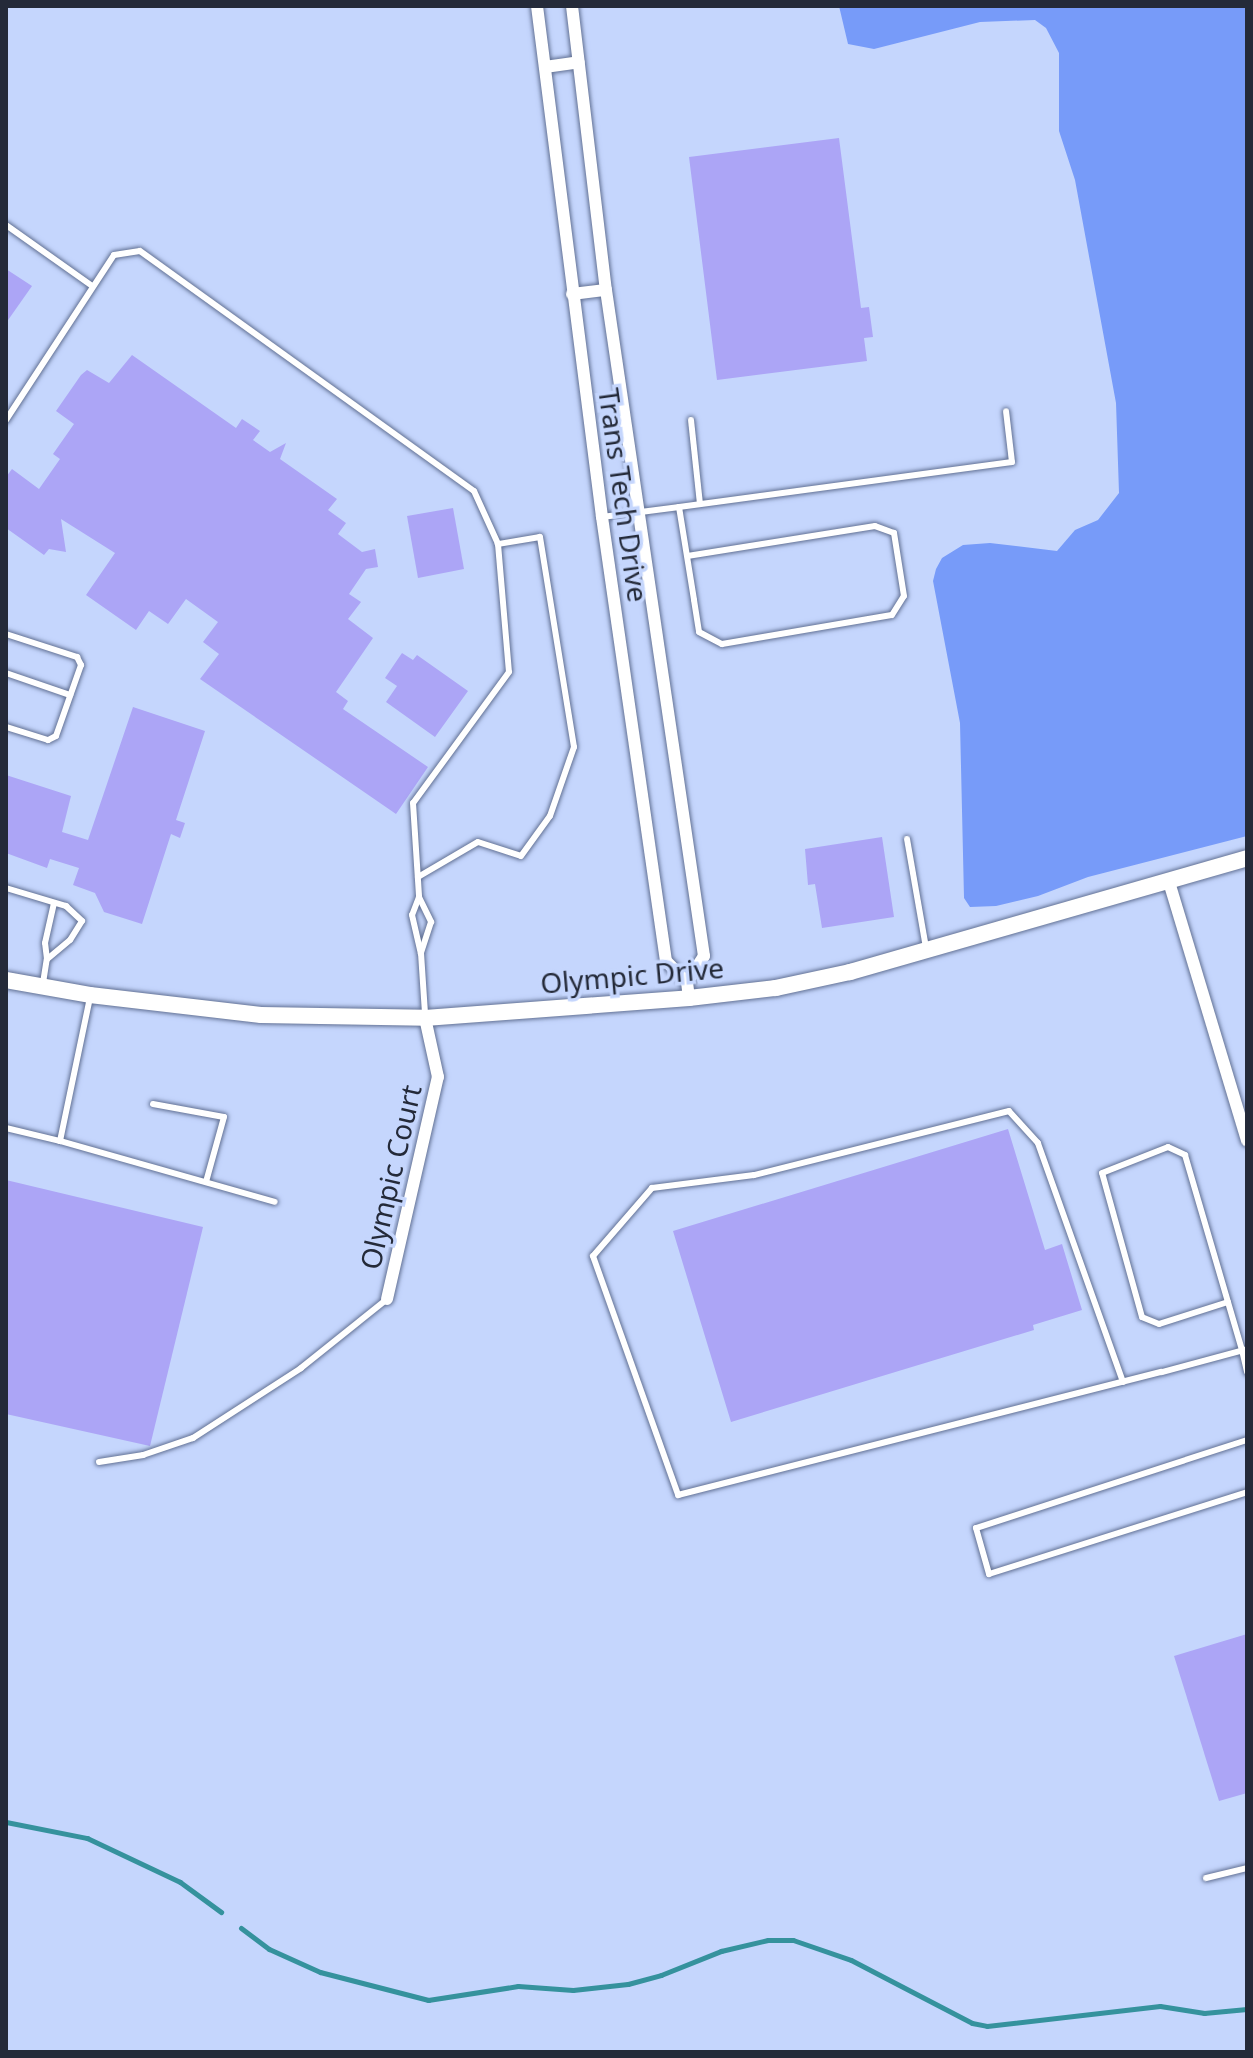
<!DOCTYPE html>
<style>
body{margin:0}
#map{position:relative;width:1253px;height:2058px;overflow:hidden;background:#c5d6fd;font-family:"Noto Sans",sans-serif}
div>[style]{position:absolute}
.forest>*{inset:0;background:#779bf9}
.stream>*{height:5px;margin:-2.5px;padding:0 2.5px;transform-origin:2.5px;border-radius:2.5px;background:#35929d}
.building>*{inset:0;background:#aca5f6}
.roads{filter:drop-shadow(0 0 2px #627194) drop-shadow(0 0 2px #627194)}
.service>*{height:6px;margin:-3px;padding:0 3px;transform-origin:3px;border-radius:3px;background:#fff}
.minor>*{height:12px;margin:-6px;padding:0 6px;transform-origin:6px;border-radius:6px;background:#fff}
.tertiary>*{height:16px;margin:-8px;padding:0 8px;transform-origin:8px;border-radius:8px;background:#fff}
span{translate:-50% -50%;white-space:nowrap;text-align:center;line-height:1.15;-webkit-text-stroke:7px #c5d6fd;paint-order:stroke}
.street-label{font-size:28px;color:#242a39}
.frame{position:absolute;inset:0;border:8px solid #242a39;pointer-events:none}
</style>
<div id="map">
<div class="forest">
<div style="clip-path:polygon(839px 6px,1247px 6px,1247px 836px,1088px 877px,1038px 896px,996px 906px,970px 907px,964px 898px,960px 723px,933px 581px,936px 569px,942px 558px,963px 545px,990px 543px,1057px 551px,1075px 530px,1098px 520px,1119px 493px,1116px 403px,1075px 180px,1059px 131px,1059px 53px,1046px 28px,1035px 20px,980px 22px,874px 49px,848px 44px)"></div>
</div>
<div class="stream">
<div style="left:6px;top:1822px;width:83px;rotate:11.2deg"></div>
<div style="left:87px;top:1838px;width:103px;rotate:25.3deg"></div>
<div style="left:180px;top:1882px;width:51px;rotate:36.2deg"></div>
<div style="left:241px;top:1928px;width:35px;rotate:37deg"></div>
<div style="left:269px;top:1949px;width:56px;rotate:24.3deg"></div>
<div style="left:320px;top:1972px;width:112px;rotate:14.5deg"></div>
<div style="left:428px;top:2000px;width:91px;rotate:-8.8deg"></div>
<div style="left:518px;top:1986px;width:55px;rotate:4.2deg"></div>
<div style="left:573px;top:1990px;width:55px;rotate:-6.2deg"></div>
<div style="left:628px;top:1984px;width:34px;rotate:-15deg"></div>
<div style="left:661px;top:1975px;width:65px;rotate:-21.8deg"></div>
<div style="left:721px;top:1951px;width:48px;rotate:-13.2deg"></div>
<div style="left:768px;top:1940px;width:25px"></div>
<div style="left:793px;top:1940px;width:61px;rotate:19deg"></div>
<div style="left:851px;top:1960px;width:136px;rotate:27.5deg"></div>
<div style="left:972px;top:2023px;width:15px;rotate:11deg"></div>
<div style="left:987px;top:2026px;width:174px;rotate:-6.6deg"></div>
<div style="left:1160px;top:2006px;width:45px;rotate:9deg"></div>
<div style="left:1204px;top:2013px;width:43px;rotate:-5.3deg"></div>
</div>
<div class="building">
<div style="clip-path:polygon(839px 138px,861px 308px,869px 307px,873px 337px,864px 338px,867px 361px,717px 380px,689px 157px)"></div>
<div style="clip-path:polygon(6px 269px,32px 286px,6px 323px)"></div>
<div style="clip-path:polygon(132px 355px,236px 428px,242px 419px,260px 431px,253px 440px,270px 452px,286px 443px,280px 459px,337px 499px,328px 510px,346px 523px,338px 534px,362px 552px,375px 549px,378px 567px,366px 569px,349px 594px,361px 602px,348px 619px,373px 638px,336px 692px,348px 701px,343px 709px,428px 767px,396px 814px,200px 679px,219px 654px,203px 642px,218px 622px,186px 599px,168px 624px,149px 611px,136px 630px,86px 595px,115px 553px,61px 519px,66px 552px,49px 549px,44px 555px,6px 528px,6px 477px,12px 469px,39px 489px,60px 459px,53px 454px,74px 424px,56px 411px,81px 375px,87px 370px,109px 383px)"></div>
<div style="clip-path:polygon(453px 508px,464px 569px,418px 578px,407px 516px)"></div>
<div style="clip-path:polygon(402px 653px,413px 660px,417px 655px,468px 691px,435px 737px,386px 702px,397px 686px,385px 678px)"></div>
<div style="clip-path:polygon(133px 707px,205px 731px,176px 820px,185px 823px,180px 838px,171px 834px,142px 924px,104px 912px,95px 893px,73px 885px,79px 868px,50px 859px,47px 868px,6px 853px,6px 775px,71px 796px,62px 832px,88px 840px)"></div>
<div style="clip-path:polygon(882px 837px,894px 917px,822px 928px,815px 884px,808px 885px,805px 849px)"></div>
<div style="clip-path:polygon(1008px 1129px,1045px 1250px,1062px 1244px,1082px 1310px,1033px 1325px,1034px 1330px,731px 1422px,673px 1231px)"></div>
<div style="clip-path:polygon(6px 1180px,203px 1227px,150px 1446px,6px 1414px)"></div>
<div style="clip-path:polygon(1247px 1634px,1247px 1793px,1219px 1801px,1174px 1656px)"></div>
</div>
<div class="roads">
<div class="service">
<div style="left:6px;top:225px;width:105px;rotate:35.3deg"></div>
<div style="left:6px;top:420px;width:197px;rotate:-56.8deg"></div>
<div style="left:114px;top:255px;width:26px;rotate:-9deg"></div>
<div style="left:140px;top:251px;width:411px;rotate:35.7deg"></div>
<div style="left:474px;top:491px;width:58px;rotate:65.6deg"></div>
<div style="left:498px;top:544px;width:128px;rotate:85.1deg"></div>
<div style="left:509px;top:672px;width:162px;rotate:126.2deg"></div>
<div style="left:413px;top:803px;width:94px;rotate:86.3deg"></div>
<div style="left:419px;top:897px;width:28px;rotate:64deg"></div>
<div style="left:431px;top:922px;width:33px;rotate:108deg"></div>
<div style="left:691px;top:420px;width:84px;rotate:83.9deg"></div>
<div style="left:679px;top:507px;width:336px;rotate:-7.7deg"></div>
<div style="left:1012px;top:462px;width:51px;rotate:-96.7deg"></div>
<div style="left:602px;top:517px;width:78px;rotate:-7.4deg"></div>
<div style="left:679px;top:507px;width:94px;rotate:80.8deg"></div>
<div style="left:694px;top:600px;width:32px;rotate:81deg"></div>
<div style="left:699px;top:632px;width:26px;rotate:28deg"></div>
<div style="left:722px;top:644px;width:172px;rotate:-9.7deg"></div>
<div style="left:892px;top:615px;width:22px;rotate:-58deg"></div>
<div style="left:904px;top:596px;width:64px;rotate:-99deg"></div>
<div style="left:894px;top:533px;width:20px;rotate:-160deg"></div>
<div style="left:875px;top:526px;width:190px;rotate:170.9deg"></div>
<div style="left:6px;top:634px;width:75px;rotate:17.9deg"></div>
<div style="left:77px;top:657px;width:9px;rotate:63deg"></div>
<div style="left:81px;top:665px;width:75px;rotate:109.4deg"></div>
<div style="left:56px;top:736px;width:9px;rotate:153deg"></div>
<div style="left:48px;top:740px;width:44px;rotate:-162.8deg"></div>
<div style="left:6px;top:673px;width:68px;rotate:19deg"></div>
<div style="left:907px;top:839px;width:111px;rotate:80.1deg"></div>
<div style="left:418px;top:877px;width:69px;rotate:-30.3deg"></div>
<div style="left:478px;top:842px;width:45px;rotate:18deg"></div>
<div style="left:521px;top:856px;width:49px;rotate:-54.1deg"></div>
<div style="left:550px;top:816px;width:73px;rotate:-70.8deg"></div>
<div style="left:574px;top:747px;width:213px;rotate:-99.2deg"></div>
<div style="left:540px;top:537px;width:43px;rotate:170.5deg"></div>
<div style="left:6px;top:888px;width:63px;rotate:16.7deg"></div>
<div style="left:66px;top:906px;width:22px;rotate:43deg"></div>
<div style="left:82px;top:921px;width:22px;rotate:122deg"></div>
<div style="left:70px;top:940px;width:30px;rotate:140deg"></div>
<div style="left:419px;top:897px;width:19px;rotate:111deg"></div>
<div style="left:412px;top:915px;width:39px;rotate:77deg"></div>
<div style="left:421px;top:953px;width:61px;rotate:86.2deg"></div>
<div style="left:43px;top:983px;width:24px;rotate:-81deg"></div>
<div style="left:47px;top:959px;width:16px;rotate:-97deg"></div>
<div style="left:45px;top:943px;width:41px;rotate:-77.3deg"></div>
<div style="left:153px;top:1104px;width:72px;rotate:10.4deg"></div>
<div style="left:224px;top:1117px;width:67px;rotate:105.5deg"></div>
<div style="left:6px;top:1128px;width:56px;rotate:13.5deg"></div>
<div style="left:60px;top:1141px;width:146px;rotate:-78.2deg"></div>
<div style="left:60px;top:1141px;width:223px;rotate:15.8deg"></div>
<div style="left:1228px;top:1302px;width:72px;rotate:162.3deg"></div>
<div style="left:1159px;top:1324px;width:18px;rotate:-158deg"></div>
<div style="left:1142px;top:1317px;width:149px;rotate:-105.5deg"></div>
<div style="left:1102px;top:1173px;width:71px;rotate:-21.5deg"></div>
<div style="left:1168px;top:1147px;width:19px;rotate:25deg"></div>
<div style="left:1185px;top:1155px;width:203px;rotate:73.7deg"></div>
<div style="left:1242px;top:1350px;width:23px;rotate:77deg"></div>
<div style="left:1123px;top:1382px;width:254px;rotate:-109.6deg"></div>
<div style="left:1038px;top:1143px;width:43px;rotate:-132.2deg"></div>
<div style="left:1009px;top:1111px;width:263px;rotate:165.9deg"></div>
<div style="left:754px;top:1175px;width:103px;rotate:172.7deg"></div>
<div style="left:652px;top:1188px;width:90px;rotate:130.9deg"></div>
<div style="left:593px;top:1256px;width:254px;rotate:70.4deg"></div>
<div style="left:678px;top:1495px;width:499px;rotate:-14.3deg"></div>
<div style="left:1162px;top:1372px;width:88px;rotate:-15.1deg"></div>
<div style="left:1247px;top:1440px;width:285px;rotate:162deg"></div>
<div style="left:976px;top:1528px;width:48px;rotate:74.2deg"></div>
<div style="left:989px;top:1574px;width:271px;rotate:-17.6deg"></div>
<div style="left:99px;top:1462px;width:45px;rotate:-9deg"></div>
<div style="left:143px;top:1455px;width:53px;rotate:-18.8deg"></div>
<div style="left:193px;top:1438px;width:129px;rotate:-32.9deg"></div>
<div style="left:301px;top:1368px;width:110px;rotate:-38.7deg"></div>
<div style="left:1206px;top:1878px;width:42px;rotate:-13.7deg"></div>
</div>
<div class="minor">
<div style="left:537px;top:6px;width:515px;rotate:82.75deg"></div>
<div style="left:602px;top:517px;width:449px;rotate:81.8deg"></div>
<div style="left:666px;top:961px;width:30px;rotate:45deg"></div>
<div style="left:687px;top:982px;width:16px;rotate:83deg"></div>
<div style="left:572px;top:6px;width:286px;rotate:83.2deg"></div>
<div style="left:606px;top:290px;width:673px;rotate:81.63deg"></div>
<div style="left:704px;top:956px;width:31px;rotate:123deg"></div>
<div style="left:545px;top:67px;width:34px;rotate:-8deg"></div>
<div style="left:572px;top:294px;width:34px;rotate:-7deg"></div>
<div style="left:1169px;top:882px;width:270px;rotate:73.2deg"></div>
<div style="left:387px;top:1299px;width:228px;rotate:-77.1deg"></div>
<div style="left:438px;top:1077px;width:60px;rotate:-102.4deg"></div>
</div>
<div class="tertiary">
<div style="left:6px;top:980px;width:85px;rotate:10.1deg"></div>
<div style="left:90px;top:995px;width:172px;rotate:6.7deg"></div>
<div style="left:261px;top:1015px;width:164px;rotate:1deg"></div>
<div style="left:425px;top:1018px;width:265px;rotate:-4.3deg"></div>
<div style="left:689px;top:998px;width:88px;rotate:-6.6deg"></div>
<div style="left:776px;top:988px;width:76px;rotate:-12.2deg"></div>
<div style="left:850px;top:972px;width:413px;rotate:-16deg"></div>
</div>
</div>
<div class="street-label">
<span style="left:624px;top:495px;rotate:82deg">Trans Tech Drive</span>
<span style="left:632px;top:975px;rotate:-5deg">Olympic Drive</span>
<span style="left:390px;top:1177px;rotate:-77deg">Olympic Court</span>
</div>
<div class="frame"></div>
</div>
